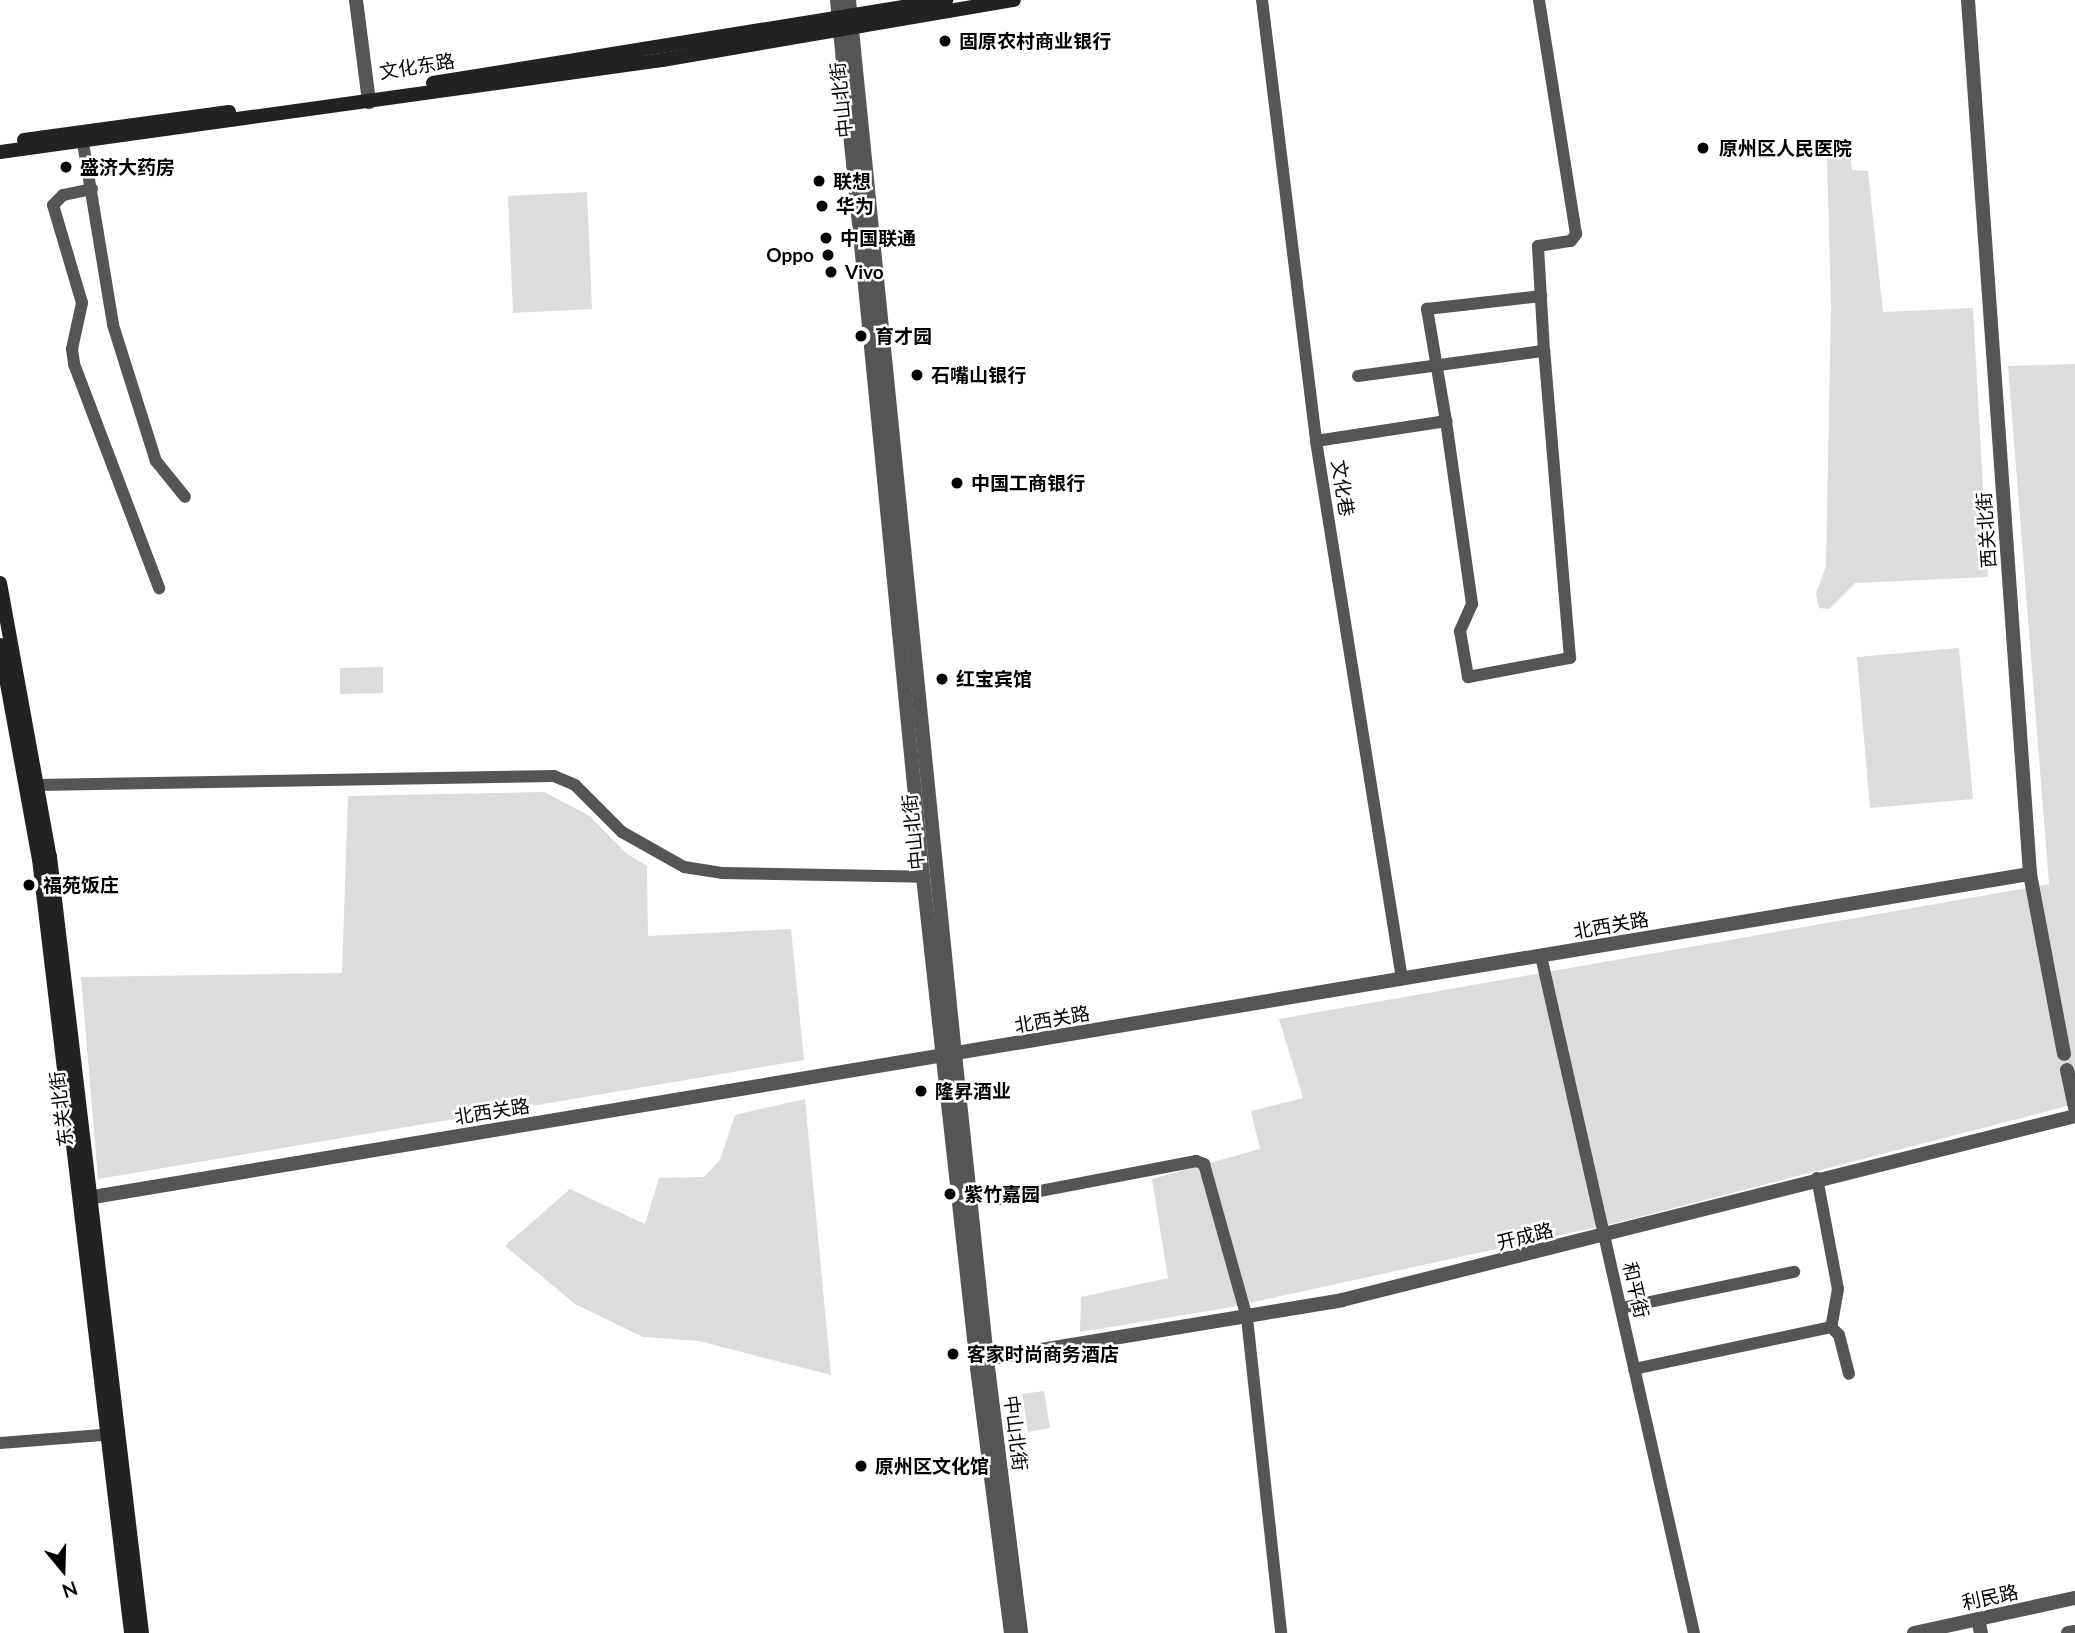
<!DOCTYPE html>
<meta charset="utf-8">
<style>
body{margin:0}
#map{position:relative;width:2075px;height:1633px;overflow:hidden;background:#fff;font-family:Lato,"Noto Sans SC",sans-serif}
div>[style]{position:absolute}
.green>*{inset:0;background:#dcdcdc}
.minor>*{height:12px;margin:-6px;padding:0 6px;transform-origin:6px;border-radius:6px;background:#555}
.tertiary>*{height:14px;margin:-7px;padding:0 7px;transform-origin:7px;border-radius:7px;background:#555}
.secondary>*{height:14px;margin:-7px;padding:0 7px;transform-origin:7px;border-radius:7px;background:#222}
.dots>*{width:19px;height:19px;translate:-50% -50%;box-sizing:border-box;border:4px solid #fff;border-radius:50%}
span{translate:-50% -50%;white-space:nowrap;text-align:center;line-height:1.15;-webkit-text-stroke:5px #fff;paint-order:stroke}
.poi-label{font-size:19px;color:#000;font-weight:700}
.left{translate:0 -50%;text-align:left}
.right{translate:-100% -50%;text-align:right}
.street-label{font-size:19px;color:#000}
.north{position:absolute;left:28px;top:1535px;width:70px;height:70px;-webkit-text-stroke:5px #fff;paint-order:stroke;rotate:161deg;font-size:19px;font-weight:700;line-height:28px;text-align:center;color:#000}
.north::after{content:'';display:block;margin:auto;width:24px;height:32px;background:#000;clip-path:polygon(50% 0,100% 100%,50% 72%,0 100%)}
</style>
<div id="map">
<div class="green">
<div style="clip-path:polygon(1850px 150px,1852px 170px,1868px 171px,1883px 312px,1973px 308px,1988px 577px,1855px 583px,1829px 609px,1819px 608px,1816px 594px,1826px 566px,1831px 306px,1827px 157px)"></div>
<div style="clip-path:polygon(587px 192px,592px 309px,513px 313px,508px 196px)"></div>
<div style="clip-path:polygon(2075px 364px,2075px 1104px,1616px 1223px,1226px 1308px,1080px 1332px,1081px 1297px,1168px 1278px,1152px 1179px,1260px 1149px,1251px 1111px,1303px 1098px,1279px 1019px,2049px 884px,2008px 366px)"></div>
<div style="clip-path:polygon(1959px 648px,1973px 799px,1870px 808px,1857px 657px)"></div>
<div style="clip-path:polygon(383px 667px,383px 693px,340px 694px,340px 668px)"></div>
<div style="clip-path:polygon(544px 792px,590px 816px,626px 853px,647px 866px,648px 936px,791px 929px,804px 1060px,98px 1179px,81px 977px,342px 973px,348px 796px)"></div>
<div style="clip-path:polygon(805px 1099px,831px 1375px,699px 1341px,643px 1337px,575px 1304px,505px 1246px,570px 1189px,645px 1224px,659px 1178px,704px 1177px,720px 1160px,735px 1115px)"></div>
<div style="clip-path:polygon(1044px 1391px,1050px 1428px,1028px 1432px,1022px 1394px)"></div>
</div>
<div class="minor">
<div style="left:1262px;top:0;width:444px;rotate:83deg"></div>
<div style="left:1316px;top:441px;width:545px;rotate:80.92deg"></div>
<div style="left:83px;top:143px;width:184px;rotate:80.6deg"></div>
<div style="left:113px;top:325px;width:143px;rotate:72.5deg"></div>
<div style="left:156px;top:461px;width:46px;rotate:51.1deg"></div>
<div style="left:92px;top:189px;width:30px;rotate:168deg"></div>
<div style="left:63px;top:195px;width:14px;rotate:135deg"></div>
<div style="left:53px;top:205px;width:102px;rotate:73.5deg"></div>
<div style="left:82px;top:303px;width:47px;rotate:102.3deg"></div>
<div style="left:72px;top:349px;width:15px;rotate:82deg"></div>
<div style="left:74px;top:364px;width:240px;rotate:69.2deg"></div>
<div style="left:1358px;top:376px;width:188px;rotate:-7.7deg"></div>
<div style="left:1446px;top:421px;width:114px;rotate:-99.6deg"></div>
<div style="left:1427px;top:309px;width:115px;rotate:-6.5deg"></div>
<div style="left:1316px;top:441px;width:132px;rotate:-8.7deg"></div>
<div style="left:1446px;top:421px;width:185px;rotate:81.9deg"></div>
<div style="left:1472px;top:604px;width:30px;rotate:114deg"></div>
<div style="left:1460px;top:631px;width:47px;rotate:80.1deg"></div>
<div style="left:1468px;top:677px;width:104px;rotate:-10.6deg"></div>
<div style="left:1570px;top:658px;width:308px;rotate:-94.8deg"></div>
<div style="left:1544px;top:351px;width:105px;rotate:-93.3deg"></div>
<div style="left:1538px;top:246px;width:33px;rotate:-9deg"></div>
<div style="left:1571px;top:241px;width:9px;rotate:-54deg"></div>
<div style="left:1576px;top:234px;width:237px;rotate:-99deg"></div>
<div style="left:37px;top:785px;width:517px;rotate:-1deg"></div>
<div style="left:554px;top:776px;width:23px;rotate:23deg"></div>
<div style="left:575px;top:785px;width:66px;rotate:45deg"></div>
<div style="left:622px;top:832px;width:71px;rotate:29.4deg"></div>
<div style="left:684px;top:867px;width:38px;rotate:9deg"></div>
<div style="left:722px;top:873px;width:201px;rotate:1.1deg"></div>
<div style="left:1541px;top:956px;width:694px;rotate:77.27deg"></div>
<div style="left:1817px;top:1178px;width:113px;rotate:79.3deg"></div>
<div style="left:1838px;top:1289px;width:39px;rotate:100deg"></div>
<div style="left:999px;top:1199px;width:201px;rotate:-10.9deg"></div>
<div style="left:1196px;top:1161px;width:9px;rotate:21deg"></div>
<div style="left:1204px;top:1164px;width:160px;rotate:74.4deg"></div>
<div style="left:1247px;top:1318px;width:317px;rotate:83.8deg"></div>
<div style="left:1621px;top:1308px;width:177px;rotate:-11.8deg"></div>
<div style="left:1831px;top:1327px;width:11px;rotate:45deg"></div>
<div style="left:1839px;top:1335px;width:40px;rotate:75.6deg"></div>
<div style="left:1634px;top:1369px;width:201px;rotate:-12deg"></div>
<div style="left:0;top:1443px;width:115px;rotate:-4.5deg"></div>
</div>
<div class="tertiary">
<div style="left:356px;top:0;width:103px;rotate:82.7deg"></div>
<div style="left:837px;top:0;width:881px;rotate:84.4deg"></div>
<div style="left:923px;top:877px;width:494px;rotate:83.7deg"></div>
<div style="left:977px;top:1368px;width:267px;rotate:82.7deg"></div>
<div style="left:849px;top:0;width:1059px;rotate:84.26deg"></div>
<div style="left:955px;top:1054px;width:307px;rotate:84deg"></div>
<div style="left:987px;top:1359px;width:276px;rotate:82.9deg"></div>
<div style="left:1968px;top:0;width:876px;rotate:85.94deg"></div>
<div style="left:2030px;top:874px;width:183px;rotate:79.3deg"></div>
<div style="left:2067px;top:1070px;width:40px;rotate:78deg"></div>
<div style="left:81px;top:1199px;width:1976px;rotate:-9.47deg"></div>
<div style="left:981px;top:1360px;width:366px;rotate:-9.4deg"></div>
<div style="left:1342px;top:1300px;width:756px;rotate:-14.09deg"></div>
<div style="left:1978px;top:1619px;width:14px;rotate:78deg"></div>
<div style="left:1914px;top:1633px;width:165px;rotate:-12.3deg"></div>
<div style="left:2068px;top:1633px;width:7px;rotate:-8deg"></div>
</div>
<div class="secondary">
<div style="left:433px;top:83px;width:520px;rotate:-9.19deg"></div>
<div style="left:24px;top:140px;width:207px;rotate:-7.8deg"></div>
<div style="left:0;top:152px;width:668px;rotate:-7.91deg"></div>
<div style="left:662px;top:60px;width:357px;rotate:-9.7deg"></div>
<div style="left:0;top:583px;width:279px;rotate:79.7deg"></div>
<div style="left:50px;top:857px;width:781px;rotate:83.24deg"></div>
<div style="left:0;top:645px;width:218px;rotate:79.7deg"></div>
<div style="left:39px;top:859px;width:779px;rotate:83.22deg"></div>
</div>
<div class="dots">
<div style="left:945px;top:41px;background:#000"></div>
<div style="left:1703px;top:148px;background:#000"></div>
<div style="left:66px;top:167px;background:#000"></div>
<div style="left:819px;top:181px;background:#000"></div>
<div style="left:822px;top:206px;background:#000"></div>
<div style="left:826px;top:238px;background:#000"></div>
<div style="left:828px;top:255px;background:#000"></div>
<div style="left:831px;top:272px;background:#000"></div>
<div style="left:861px;top:336px;background:#000"></div>
<div style="left:917px;top:375px;background:#000"></div>
<div style="left:957px;top:483px;background:#000"></div>
<div style="left:942px;top:679px;background:#000"></div>
<div style="left:29px;top:885px;background:#000"></div>
<div style="left:921px;top:1091px;background:#000"></div>
<div style="left:950px;top:1194px;background:#000"></div>
<div style="left:953px;top:1354px;background:#000"></div>
<div style="left:861px;top:1466px;background:#000"></div>
</div>
<div class="poi-label">
<span class="left" style="left:959px;top:41px">固原农村商业银行</span>
<span class="left" style="left:1719px;top:148px">原州区人民医院</span>
<span class="left" style="left:80px;top:167px">盛济大药房</span>
<span class="left" style="left:833px;top:181px">联想</span>
<span class="left" style="left:836px;top:206px">华为</span>
<span class="left" style="left:840px;top:238px">中国联通</span>
<span class="right" style="left:814px;top:255px">Oppo</span>
<span class="left" style="left:845px;top:272px">Vivo</span>
<span class="left" style="left:875px;top:336px">育才园</span>
<span class="left" style="left:931px;top:375px">石嘴山银行</span>
<span class="left" style="left:971px;top:483px">中国工商银行</span>
<span class="left" style="left:956px;top:679px">红宝宾馆</span>
<span class="left" style="left:43px;top:885px">福苑饭庄</span>
<span class="left" style="left:935px;top:1091px">隆昇酒业</span>
<span class="left" style="left:964px;top:1194px">紫竹嘉园</span>
<span class="left" style="left:967px;top:1354px">客家时尚商务酒店</span>
<span class="left" style="left:875px;top:1466px">原州区文化馆</span>
</div>
<div class="street-label">
<span style="left:417px;top:66px;rotate:-9deg">文化东路</span>
<span style="left:841px;top:100px;rotate:-96deg">中山北街</span>
<span style="left:1343px;top:488px;rotate:81deg">文化巷</span>
<span style="left:1986px;top:530px;rotate:-94deg">西关北街</span>
<span style="left:913px;top:832px;rotate:-96deg">中山北街</span>
<span style="left:1611px;top:925px;rotate:-10deg">北西关路</span>
<span style="left:1052px;top:1019px;rotate:-10deg">北西关路</span>
<span style="left:61px;top:1109px;rotate:-97deg">东关北街</span>
<span style="left:492px;top:1111px;rotate:-9deg">北西关路</span>
<span style="left:1525px;top:1236px;rotate:-14deg">开成路</span>
<span style="left:1636px;top:1290px;rotate:77deg">和平街</span>
<span style="left:1016px;top:1433px;rotate:83deg">中山北街</span>
<span style="left:1990px;top:1597px;rotate:-12deg">利民路</span>
</div>
<div class="north">N</div>
</div>
